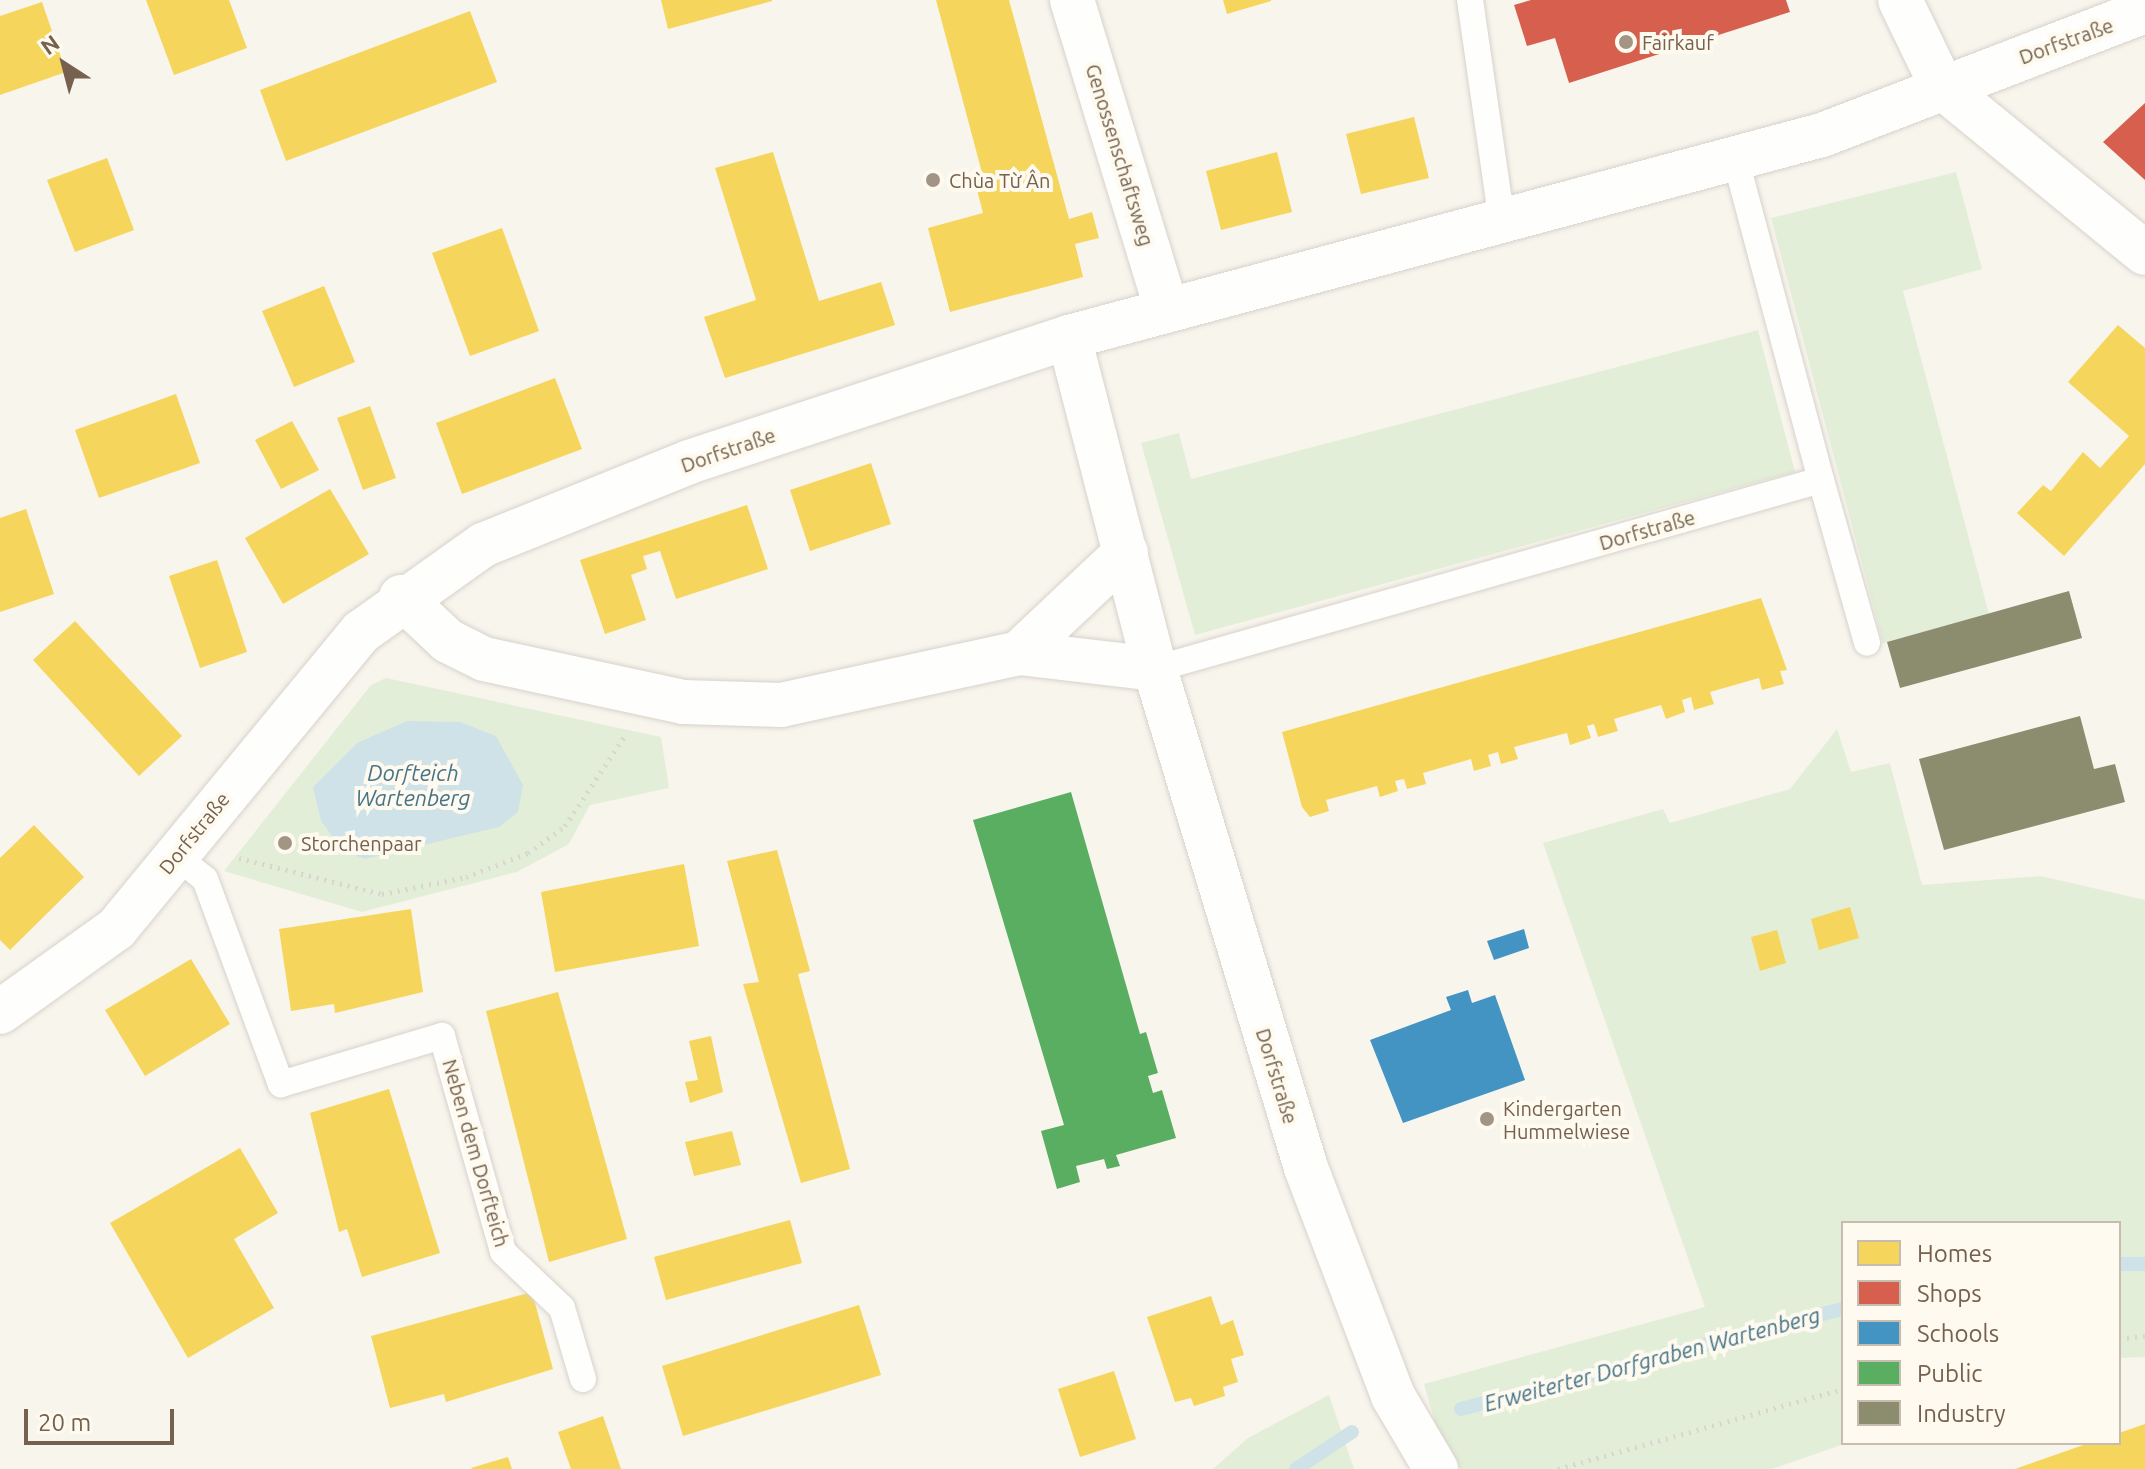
<!DOCTYPE html>
<meta charset="utf-8">
<style>
body{margin:0}
#map{position:relative;width:2145px;height:1469px;overflow:hidden;background:#f8f5ed;font-family:Ubuntu,sans-serif}
div>[style]{position:absolute}
.green>*{inset:0;background:#e3eed8}
.water>*{inset:0;background:#cfe2e7}
.homes>*{inset:0;background:#f6d55c}
.shops>*{inset:0;background:#d6604d}
.schools>*{inset:0;background:#4393c3}
.public>*{inset:0;background:#5aae61}
.industry>*{inset:0;background:#8c8c6e}
.stream>*{height:14px;margin:-7px;padding:0 7px;transform-origin:7px;border-radius:7px;background:#cfe2e7}
.path>*{height:5px;margin-top:-2.5px;transform-origin:0;background:repeating-linear-gradient(90deg,#dad5d0 0 2px,transparent 0 8px)}
.roads{filter:drop-shadow(0 0 2px #d7d2cb) drop-shadow(0 0 2px #d7d2cb)}
.service>*{height:26px;margin:-13px;padding:0 13px;transform-origin:13px;border-radius:13px;background:#fefefc}
.minor>*{height:44px;margin:-22px;padding:0 22px;transform-origin:22px;border-radius:22px;background:#fefefc}
.secondary>*{height:44px;margin:-22px;padding:0 22px;transform-origin:22px;border-radius:22px;background:#fefefc}
.dots>*{width:22px;height:22px;translate:-50% -50%;box-sizing:border-box;border:4px solid #fefaef;border-radius:50%}
span{translate:-50% -50%;white-space:nowrap;text-align:center;line-height:1.15;-webkit-text-stroke:8px #fefaef;paint-order:stroke}
.street-label{font-size:20px;color:#75614d}
.poi-label{font-size:20px;color:#75614d}
.left{translate:0 -50%;text-align:left}
.water-label{font-size:22px;color:#477488;font-style:italic}
.legend{position:absolute;left:1841px;top:1221px;width:280px;height:224px;box-sizing:border-box;background:#fefaef;border:2px solid #c7bdae;margin:0;padding:10px 14px;list-style:none;font-size:24px;color:#75614d}
.legend li{display:flex;align-items:center;gap:16px;height:40px}
.legend b{width:40px;border:2px solid #c7bdae}
.north{position:absolute;left:24px;top:24px;width:80px;height:80px;-webkit-text-stroke:6px #fefaef;paint-order:stroke;rotate:324deg;font-size:22px;font-weight:700;line-height:32px;text-align:center;color:#75614d}
.north::after{content:'';display:block;margin:auto;width:28px;height:36px;background:#75614d;clip-path:polygon(50% 0,100% 100%,50% 72%,0 100%)}
.scale{position:absolute;left:24px;top:1409px;width:150px;height:36px;box-sizing:border-box;border:4px solid #75614d;border-top:0;padding-left:10px;font-size:24px;line-height:28px;white-space:nowrap;color:#75614d;-webkit-text-stroke:6px #fefaef;paint-order:stroke}
</style>
<div id="map">
<div class="green">
<div style="clip-path:polygon(1956px 172px,1982px 269px,1903px 291px,1989px 614px,1883px 643px,1771px 218px)"></div>
<div style="clip-path:polygon(1758px 330px,1795px 472px,1195px 635px,1141px 443px,1179px 433px,1191px 479px)"></div>
<div style="clip-path:polygon(386px 678px,661px 737px,669px 788px,590px 805px,569px 844px,517px 872px,362px 912px,224px 871px,371px 685px)"></div>
<div style="clip-path:polygon(1837px 729px,1851px 772px,1890px 763px,1922px 885px,2041px 876px,2145px 900px,2145px 1357px,2119px 1358px,2119px 1223px,1843px 1223px,1847px 1443px,1772px 1469px,1461px 1469px,1440px 1440px,1424px 1384px,1705px 1307px,1543px 843px,1663px 809px,1670px 823px,1790px 789px)"></div>
<div style="clip-path:polygon(1329px 1395px,1354px 1469px,1213px 1469px,1248px 1438px)"></div>
</div>
<div class="water">
<div style="clip-path:polygon(407px 721px,460px 722px,496px 736px,523px 785px,518px 812px,499px 827px,365px 859px,343px 851px,321px 821px,313px 787px,357px 743px)"></div>
</div>
<div class="homes">
<div style="clip-path:polygon(146px 0,229px 0,247px 48px,174px 75px)"></div>
<div style="clip-path:polygon(661px 0,772px 0,772px 1px,668px 29px)"></div>
<div style="clip-path:polygon(936px 0,1009px 0,1069px 219px,1092px 212px,1099px 238px,1075px 244px,1083px 277px,950px 312px,928px 228px,983px 213px,976px 186px,985px 184px)"></div>
<div style="clip-path:polygon(1223px 0,1271px 0,1271px 1px,1227px 14px)"></div>
<div style="clip-path:polygon(42px 2px,66px 72px,0 95px,0 16px)"></div>
<div style="clip-path:polygon(470px 11px,497px 82px,286px 161px,260px 90px)"></div>
<div style="clip-path:polygon(1414px 117px,1429px 178px,1361px 194px,1346px 134px)"></div>
<div style="clip-path:polygon(773px 152px,819px 301px,881px 282px,895px 325px,725px 378px,704px 317px,756px 300px,715px 168px)"></div>
<div style="clip-path:polygon(1277px 152px,1292px 212px,1221px 230px,1206px 171px)"></div>
<div style="clip-path:polygon(107px 158px,134px 230px,75px 252px,47px 180px)"></div>
<div style="clip-path:polygon(502px 228px,539px 331px,470px 356px,432px 253px)"></div>
<div style="clip-path:polygon(324px 286px,355px 362px,294px 387px,262px 311px)"></div>
<div style="clip-path:polygon(2118px 325px,2145px 348px,2145px 464px,2064px 556px,2017px 513px,2043px 485px,2051px 491px,2083px 452px,2100px 468px,2129px 436px,2068px 382px)"></div>
<div style="clip-path:polygon(555px 378px,582px 449px,462px 494px,436px 423px)"></div>
<div style="clip-path:polygon(176px 394px,200px 463px,99px 498px,75px 430px)"></div>
<div style="clip-path:polygon(370px 406px,396px 478px,363px 490px,337px 418px)"></div>
<div style="clip-path:polygon(292px 421px,319px 470px,281px 489px,255px 440px)"></div>
<div style="clip-path:polygon(871px 463px,891px 524px,810px 551px,790px 490px)"></div>
<div style="clip-path:polygon(330px 489px,369px 554px,283px 604px,245px 538px)"></div>
<div style="clip-path:polygon(747px 505px,768px 569px,676px 599px,660px 551px,643px 556px,647px 569px,631px 575px,646px 620px,605px 634px,580px 560px)"></div>
<div style="clip-path:polygon(26px 509px,54px 594px,0 612px,0 518px)"></div>
<div style="clip-path:polygon(217px 560px,247px 652px,200px 668px,169px 576px)"></div>
<div style="clip-path:polygon(1761px 598px,1787px 670px,1780px 671px,1784px 684px,1762px 690px,1759px 678px,1710px 692px,1714px 704px,1694px 710px,1691px 697px,1682px 700px,1685px 712px,1666px 719px,1661px 705px,1614px 719px,1618px 731px,1598px 737px,1594px 724px,1587px 726px,1591px 738px,1570px 745px,1567px 733px,1514px 747px,1518px 759px,1501px 764px,1498px 752px,1488px 755px,1491px 766px,1474px 771px,1471px 759px,1423px 773px,1426px 784px,1407px 789px,1404px 779px,1395px 781px,1398px 791px,1380px 797px,1377px 786px,1326px 800px,1329px 811px,1310px 817px,1302px 807px,1282px 732px)"></div>
<div style="clip-path:polygon(75px 621px,182px 736px,139px 776px,33px 660px)"></div>
<div style="clip-path:polygon(34px 825px,84px 877px,10px 950px,0 940px,0 858px)"></div>
<div style="clip-path:polygon(777px 850px,810px 971px,798px 974px,850px 1169px,801px 1183px,743px 984px,759px 982px,727px 861px)"></div>
<div style="clip-path:polygon(684px 864px,699px 946px,555px 972px,541px 892px)"></div>
<div style="clip-path:polygon(1850px 907px,1859px 938px,1819px 950px,1811px 919px)"></div>
<div style="clip-path:polygon(411px 909px,423px 992px,335px 1013px,334px 1004px,291px 1011px,279px 929px)"></div>
<div style="clip-path:polygon(1777px 930px,1786px 963px,1760px 971px,1751px 937px)"></div>
<div style="clip-path:polygon(191px 959px,230px 1024px,145px 1076px,105px 1010px)"></div>
<div style="clip-path:polygon(558px 992px,627px 1239px,549px 1262px,486px 1011px)"></div>
<div style="clip-path:polygon(711px 1036px,723px 1092px,690px 1103px,685px 1082px,698px 1080px,689px 1041px)"></div>
<div style="clip-path:polygon(389px 1089px,440px 1253px,362px 1277px,347px 1229px,339px 1232px,310px 1113px)"></div>
<div style="clip-path:polygon(732px 1131px,741px 1165px,694px 1176px,685px 1142px)"></div>
<div style="clip-path:polygon(240px 1148px,278px 1213px,234px 1239px,274px 1308px,188px 1358px,110px 1223px)"></div>
<div style="clip-path:polygon(790px 1220px,802px 1263px,666px 1300px,654px 1257px)"></div>
<div style="clip-path:polygon(532px 1292px,553px 1369px,446px 1402px,444px 1394px,390px 1408px,371px 1336px)"></div>
<div style="clip-path:polygon(1211px 1296px,1221px 1325px,1233px 1320px,1244px 1355px,1231px 1359px,1238px 1382px,1223px 1387px,1225px 1396px,1194px 1406px,1191px 1398px,1175px 1402px,1147px 1317px)"></div>
<div style="clip-path:polygon(859px 1305px,881px 1375px,683px 1436px,662px 1366px)"></div>
<div style="clip-path:polygon(1114px 1371px,1136px 1439px,1080px 1457px,1058px 1389px)"></div>
<div style="clip-path:polygon(603px 1416px,621px 1469px,571px 1469px,558px 1432px)"></div>
<div style="clip-path:polygon(2145px 1424px,2145px 1469px,2015px 1469px,2089px 1443px,2119px 1443px,2119px 1433px)"></div>
<div style="clip-path:polygon(508px 1457px,512px 1469px,472px 1469px,471px 1468px)"></div>
</div>
<div class="shops">
<div style="clip-path:polygon(1531px 0,1786px 0,1790px 12px,1569px 83px,1555px 38px,1527px 46px,1514px 5px)"></div>
<div style="clip-path:polygon(2145px 103px,2145px 180px,2103px 142px)"></div>
</div>
<div class="schools">
<div style="clip-path:polygon(1524px 929px,1529px 948px,1494px 960px,1487px 941px)"></div>
<div style="clip-path:polygon(1468px 990px,1472px 1003px,1495px 995px,1525px 1080px,1403px 1123px,1370px 1040px,1451px 1010px,1446px 997px)"></div>
</div>
<div class="public">
<div style="clip-path:polygon(1071px 792px,1140px 1034px,1146px 1032px,1158px 1073px,1148px 1076px,1153px 1093px,1162px 1090px,1176px 1138px,1116px 1155px,1120px 1166px,1107px 1169px,1104px 1159px,1076px 1166px,1080px 1182px,1057px 1189px,1041px 1131px,1064px 1125px,973px 820px)"></div>
</div>
<div class="industry">
<div style="clip-path:polygon(2069px 591px,2082px 638px,1900px 688px,1887px 642px)"></div>
<div style="clip-path:polygon(2080px 716px,2094px 769px,2115px 764px,2125px 802px,1944px 850px,1919px 759px)"></div>
</div>
<div class="stream">
<div style="left:2119px;top:1264px;width:26px"></div>
<div style="left:1461px;top:1409px;width:395px;rotate:-14.7deg"></div>
<div style="left:1296px;top:1469px;width:67px;rotate:-33.5deg"></div>
</div>
<div class="path">
<div style="left:239px;top:858px;width:147px;rotate:14.1deg"></div>
<div style="left:382px;top:894px;width:86px;rotate:-11.4deg"></div>
<div style="left:466px;top:877px;width:66px;rotate:-21.2deg"></div>
<div style="left:528px;top:853px;width:46px;rotate:-36.1deg"></div>
<div style="left:565px;top:826px;width:107px;rotate:-56.5deg"></div>
<div style="left:2119px;top:1339px;width:26px;rotate:-7deg"></div>
<div style="left:1558px;top:1469px;width:296px;rotate:-15.7deg"></div>
</div>
<div class="roads">
<div class="service">
<div style="left:1470px;top:0;width:225px;rotate:81.8deg"></div>
<div style="left:1821px;top:480px;width:169px;rotate:74.2deg"></div>
<div style="left:1155px;top:669px;width:692px;rotate:-15.84deg"></div>
<div style="left:1821px;top:480px;width:330px;rotate:-104.9deg"></div>
<div style="left:175px;top:855px;width:38px;rotate:39deg"></div>
<div style="left:205px;top:879px;width:219px;rotate:69.7deg"></div>
<div style="left:281px;top:1084px;width:168px;rotate:-16.6deg"></div>
<div style="left:442px;top:1036px;width:224px;rotate:74.2deg"></div>
<div style="left:503px;top:1252px;width:81px;rotate:43.5deg"></div>
<div style="left:562px;top:1308px;width:74px;rotate:73.5deg"></div>
</div>
<div class="minor">
<div style="left:1072px;top:0;width:325px;rotate:73deg"></div>
<div style="left:1900px;top:0;width:97px;rotate:64.2deg"></div>
<div style="left:1942px;top:87px;width:262px;rotate:39.3deg"></div>
<div style="left:1069px;top:337px;width:343px;rotate:75.5deg"></div>
<div style="left:1155px;top:669px;width:521px;rotate:73.16deg"></div>
<div style="left:1306px;top:1168px;width:244px;rotate:69.1deg"></div>
<div style="left:1393px;top:1396px;width:85px;rotate:59.5deg"></div>
<div style="left:401px;top:597px;width:64px;rotate:43.1deg"></div>
<div style="left:448px;top:641px;width:40px;rotate:26.6deg"></div>
<div style="left:484px;top:659px;width:204px;rotate:12.2deg"></div>
<div style="left:683px;top:702px;width:98px;rotate:1.8deg"></div>
<div style="left:781px;top:705px;width:244px;rotate:-12.3deg"></div>
<div style="left:1019px;top:653px;width:137px;rotate:6.7deg"></div>
<div style="left:1019px;top:653px;width:147px;rotate:-43.3deg"></div>
</div>
<div class="secondary">
<div style="left:0;top:1012px;width:143px;rotate:-35.6deg"></div>
<div style="left:116px;top:929px;width:385px;rotate:-50.5deg"></div>
<div style="left:361px;top:632px;width:150px;rotate:-35.5deg"></div>
<div style="left:483px;top:545px;width:222px;rotate:-21.9deg"></div>
<div style="left:689px;top:462px;width:400px;rotate:-18.2deg"></div>
<div style="left:1069px;top:337px;width:780px;rotate:-15.02deg"></div>
<div style="left:1822px;top:135px;width:346px;rotate:-21deg"></div>
</div>
</div>
<div class="dots">
<div style="left:1626px;top:42px;background:#a39585"></div>
<div style="left:933px;top:180px;background:#a39585"></div>
<div style="left:285px;top:843px;background:#a39585"></div>
<div style="left:1487px;top:1119px;background:#a39585"></div>
</div>
<div class="street-label">
<span style="left:2066px;top:41px;rotate:-20deg">Dorfstraße</span>
<span style="left:1120px;top:155px;rotate:73deg">Genossenschaftsweg</span>
<span style="left:728px;top:450px;rotate:-19deg">Dorfstraße</span>
<span style="left:1647px;top:530px;rotate:-16deg">Dorfstraße</span>
<span style="left:194px;top:833px;rotate:-51deg">Dorfstraße</span>
<span style="left:1277px;top:1076px;rotate:73deg">Dorfstraße</span>
<span style="left:476px;top:1153px;rotate:74deg">Neben dem Dorfteich</span>
</div>
<div class="poi-label">
<span class="left" style="left:1642px;top:42px">Fairkauf</span>
<span class="left" style="left:949px;top:180px">Chùa Từ Ân</span>
<span class="left" style="left:301px;top:843px">Storchenpaar</span>
<span class="left" style="left:1503px;top:1120px">Kindergarten<br>Hummelwiese</span>
</div>
<div class="water-label">
<span style="left:413px;top:785px">Dorfteich<br>Wartenberg</span>
<span style="left:1652px;top:1359px;rotate:-15deg">Erweiterter Dorfgraben Wartenberg</span>
</div>
<ul class="legend">
<li><b style="height:22px;background:#f6d55c"></b>Homes</li>
<li><b style="height:22px;background:#d6604d"></b>Shops</li>
<li><b style="height:22px;background:#4393c3"></b>Schools</li>
<li><b style="height:22px;background:#5aae61"></b>Public</li>
<li><b style="height:22px;background:#8c8c6e"></b>Industry</li>
</ul>
<div class="north">N</div>
<div class="scale">20 m</div>
</div>
